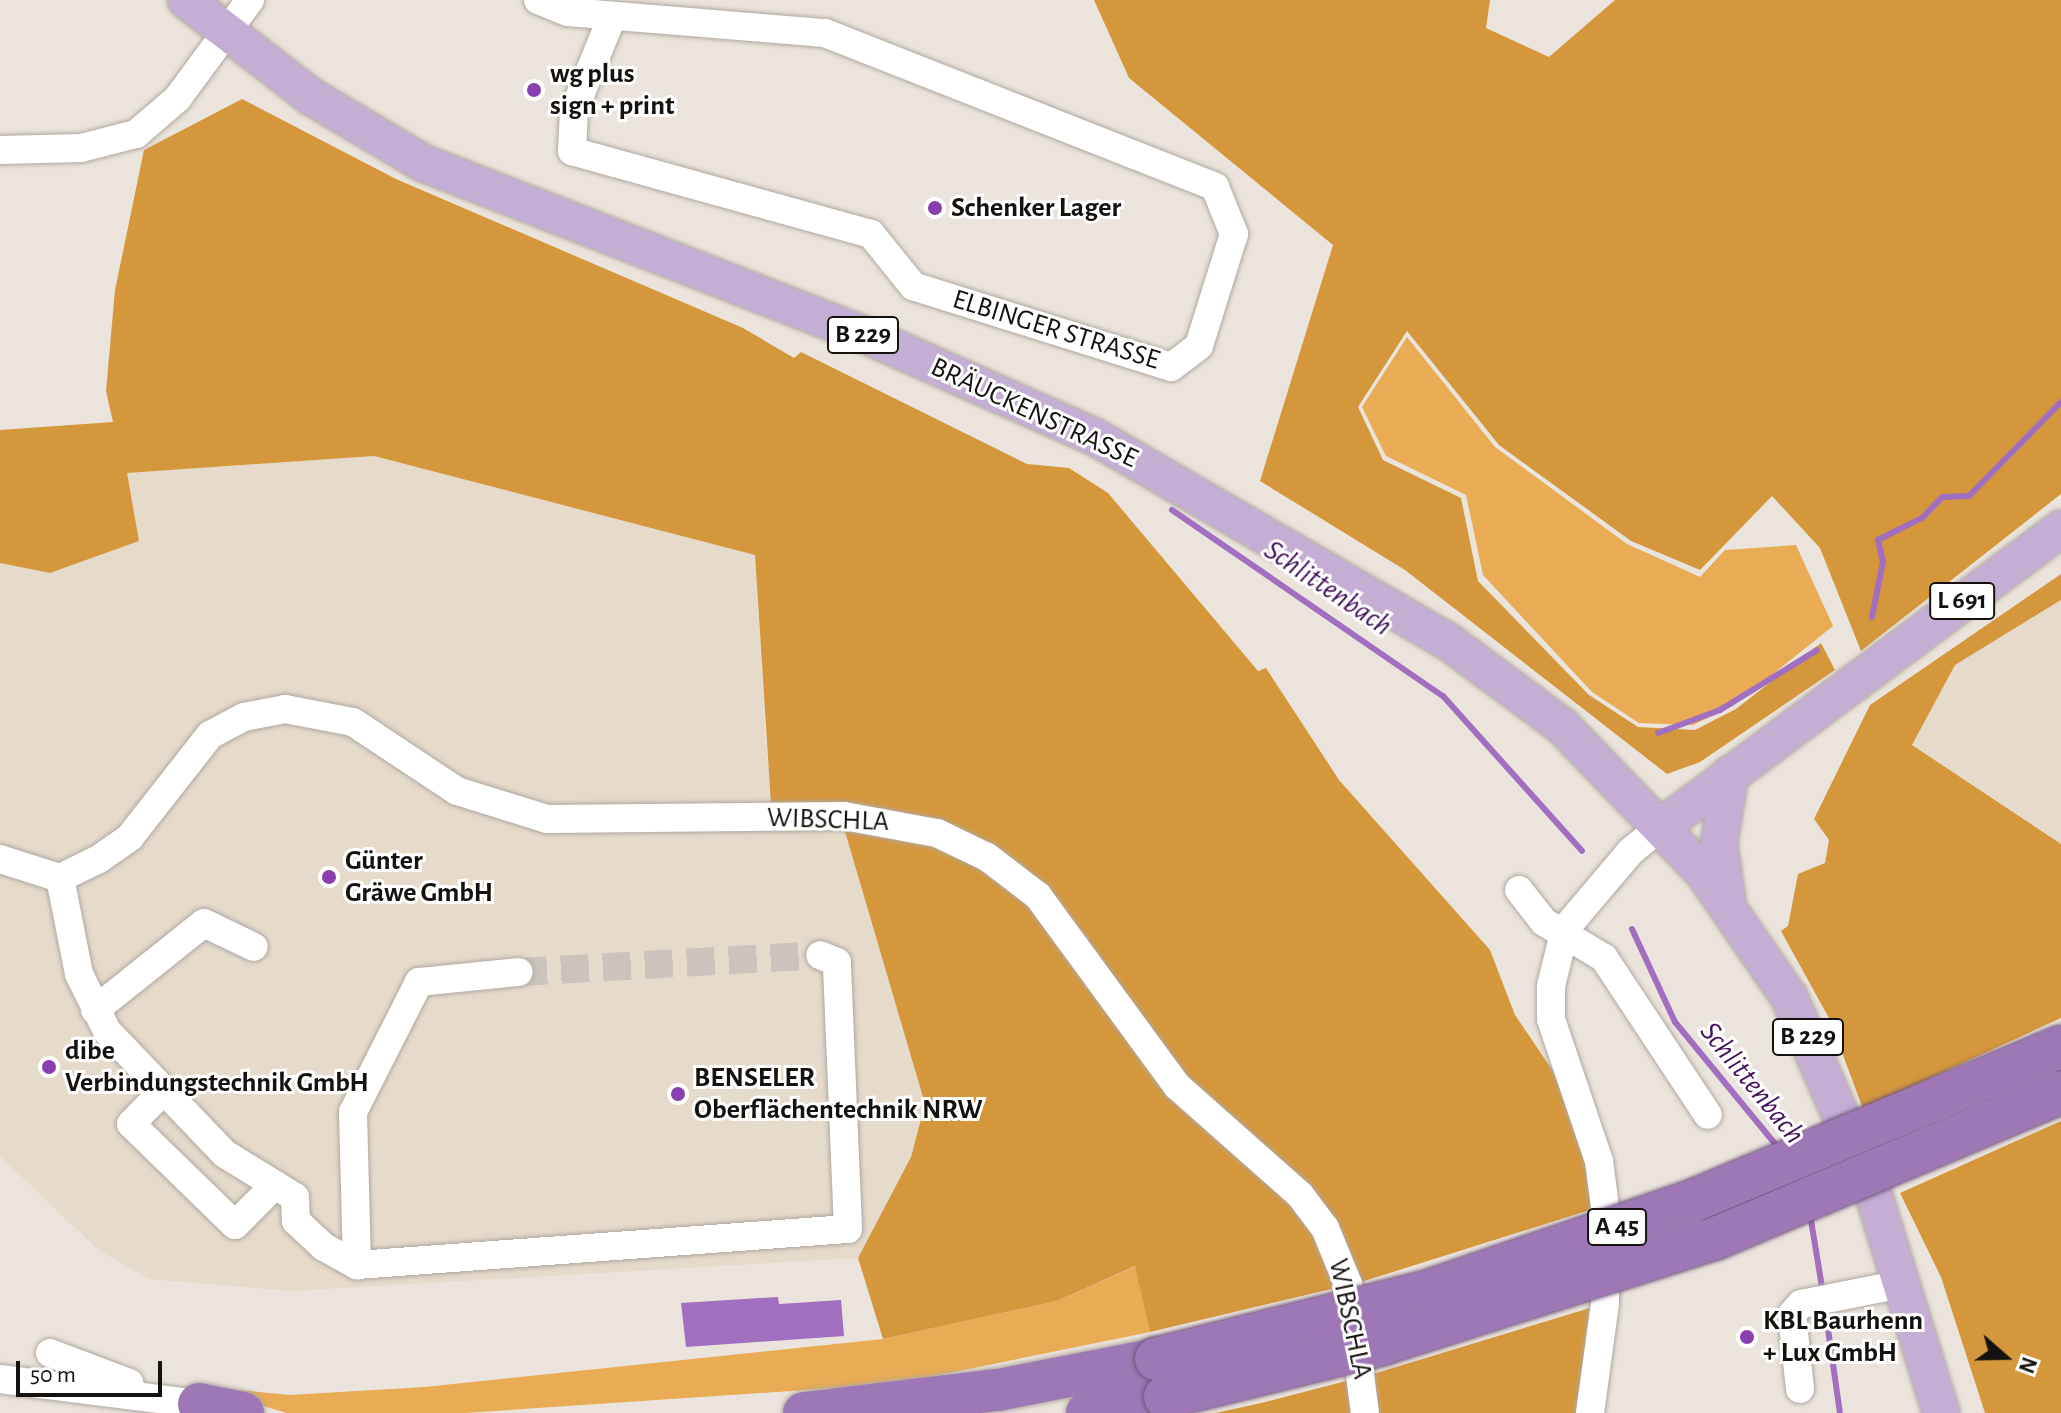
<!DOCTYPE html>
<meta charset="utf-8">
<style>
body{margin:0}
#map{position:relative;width:2061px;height:1413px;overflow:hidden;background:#ebe4dc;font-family:"Alegreya Sans",sans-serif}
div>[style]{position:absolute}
.built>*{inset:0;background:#e6dacb}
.green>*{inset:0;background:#e9ab54}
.forest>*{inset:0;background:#d5973c}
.water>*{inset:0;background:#a16fbf}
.stream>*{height:6px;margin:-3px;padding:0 3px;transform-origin:3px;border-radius:3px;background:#a16fbf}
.minor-tunnel>*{height:28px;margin-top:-14px;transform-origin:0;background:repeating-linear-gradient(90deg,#cbc4bd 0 28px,transparent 0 42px)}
.roads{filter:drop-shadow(0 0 2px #aea8a0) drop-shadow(0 0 2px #aea8a0)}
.minor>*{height:28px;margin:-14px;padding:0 14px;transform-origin:14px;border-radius:14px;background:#fff}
.major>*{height:36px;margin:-18px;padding:0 18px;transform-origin:18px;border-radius:18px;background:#c5aed3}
.highway>*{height:42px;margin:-21px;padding:0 21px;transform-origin:21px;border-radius:21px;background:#9e78b6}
.bridges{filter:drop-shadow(0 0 2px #6e547c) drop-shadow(0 0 2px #6e547c)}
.highway-bridge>*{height:42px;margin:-21px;padding:0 21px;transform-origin:21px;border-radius:21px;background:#9e78b6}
.dots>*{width:22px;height:22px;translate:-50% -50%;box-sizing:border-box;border:4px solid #fff;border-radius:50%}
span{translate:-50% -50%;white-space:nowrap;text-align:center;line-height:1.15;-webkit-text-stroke:6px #fff;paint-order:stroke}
.shield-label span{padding:2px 6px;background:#fff;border:2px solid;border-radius:6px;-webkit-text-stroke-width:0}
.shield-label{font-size:26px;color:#14120f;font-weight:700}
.poi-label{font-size:28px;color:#14120f;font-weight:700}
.left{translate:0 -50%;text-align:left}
.street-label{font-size:28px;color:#14120f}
.water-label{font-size:30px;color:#43105b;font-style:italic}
.north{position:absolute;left:1965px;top:1317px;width:80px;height:80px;-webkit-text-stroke:6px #fff;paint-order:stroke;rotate:110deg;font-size:22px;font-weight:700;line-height:32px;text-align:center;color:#14120f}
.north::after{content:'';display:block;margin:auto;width:28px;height:36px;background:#14120f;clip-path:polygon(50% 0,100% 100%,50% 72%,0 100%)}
.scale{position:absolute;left:16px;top:1361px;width:146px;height:36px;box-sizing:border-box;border:4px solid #14120f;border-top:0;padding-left:10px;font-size:24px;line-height:28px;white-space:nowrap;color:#14120f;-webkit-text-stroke:6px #fff;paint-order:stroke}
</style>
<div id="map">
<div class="built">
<div style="clip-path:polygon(374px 456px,755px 555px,767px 763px,845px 828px,925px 1104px,911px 1157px,858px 1258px,292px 1291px,148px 1279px,96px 1248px,0 1156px,0 563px,50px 573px,102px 555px,126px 473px)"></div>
<div style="clip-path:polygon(2061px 600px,2061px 844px,1912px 745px,1955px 665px)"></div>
</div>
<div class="green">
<div style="clip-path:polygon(1407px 337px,1495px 447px,1627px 544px,1700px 577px,1725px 550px,1796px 545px,1833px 626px,1733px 706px,1693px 725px,1639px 723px,1592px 692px,1483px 575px,1466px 495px,1386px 456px,1362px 407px)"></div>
<div style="clip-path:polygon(1136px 1266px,1150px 1332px,895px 1384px,465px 1413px,287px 1413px,192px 1385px,289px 1395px,425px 1387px,883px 1339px,1057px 1301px)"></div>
</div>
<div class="forest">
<div style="clip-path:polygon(1094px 0,1490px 0,1486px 28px,1549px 57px,1615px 0,2061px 0,2061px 494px,1861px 651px,1820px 548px,1772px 496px,1700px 570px,1631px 541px,1499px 445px,1407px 331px,1358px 407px,1383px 460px,1461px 498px,1478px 581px,1589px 695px,1638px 727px,1695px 730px,1736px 709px,1821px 643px,1835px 670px,1700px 762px,1667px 774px,1405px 570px,1260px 481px,1333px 245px,1129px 78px)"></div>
<div style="clip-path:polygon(242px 99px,396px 179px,743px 328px,794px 358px,801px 352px,1027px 464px,1069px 468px,1108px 493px,1258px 671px,1266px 668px,1339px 780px,1490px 950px,1515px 1015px,1557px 1077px,1581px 1134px,1593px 1209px,1361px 1282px,1150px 1332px,1135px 1266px,1057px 1301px,883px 1339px,858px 1258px,911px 1157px,925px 1104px,844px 828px,771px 804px,755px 555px,374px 456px,127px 473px,139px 541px,50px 573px,0 563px,0 430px,113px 422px,106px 391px,115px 290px,144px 150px)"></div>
<div style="clip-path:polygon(2061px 574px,2061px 600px,1955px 665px,1912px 745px,2061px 844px,2061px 1018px,1863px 1109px,1830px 1020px,1781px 931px,1788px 926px,1798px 874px,1825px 863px,1829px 840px,1814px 819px,1870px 705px)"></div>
<div style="clip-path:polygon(2061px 1121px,2061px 1413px,1985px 1413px,1941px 1277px,1900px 1193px)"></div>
<div style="clip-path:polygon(1590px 1308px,1578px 1413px,1375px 1413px,1373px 1374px)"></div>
<div style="clip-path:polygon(1354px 1379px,1356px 1413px,1215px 1413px,1257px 1404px)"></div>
</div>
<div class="water">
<div style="clip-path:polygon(778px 1297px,779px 1304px,841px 1300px,844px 1336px,686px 1347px,681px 1303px)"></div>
</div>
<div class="stream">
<div style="left:1172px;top:510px;width:329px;rotate:34.5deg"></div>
<div style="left:1443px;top:696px;width:208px;rotate:48.1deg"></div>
<div style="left:1872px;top:617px;width:56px;rotate:-78.7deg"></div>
<div style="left:1883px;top:562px;width:23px;rotate:-103deg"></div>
<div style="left:1878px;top:540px;width:49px;rotate:-26.6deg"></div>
<div style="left:1922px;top:518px;width:29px;rotate:-46deg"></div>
<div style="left:1942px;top:497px;width:27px;rotate:-2deg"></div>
<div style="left:1969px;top:496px;width:132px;rotate:-45.6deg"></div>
<div style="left:1658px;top:733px;width:66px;rotate:-20.4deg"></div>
<div style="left:1720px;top:710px;width:114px;rotate:-31.7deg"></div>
<div style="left:1632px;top:929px;width:102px;rotate:65.2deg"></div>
<div style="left:1675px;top:1022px;width:166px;rotate:50.6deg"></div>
<div style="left:1810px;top:1214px;width:80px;rotate:80.7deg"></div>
<div style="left:1825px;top:1308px;width:106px;rotate:81.9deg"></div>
</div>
<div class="minor-tunnel">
<div style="left:519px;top:972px;width:301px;rotate:-3.2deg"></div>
</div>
<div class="roads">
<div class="minor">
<div style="left:538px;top:0;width:32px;rotate:22deg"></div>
<div style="left:568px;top:12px;width:258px;rotate:4.7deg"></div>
<div style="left:825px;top:33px;width:419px;rotate:21.5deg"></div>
<div style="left:1215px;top:187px;width:51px;rotate:68deg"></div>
<div style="left:1234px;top:234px;width:117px;rotate:107.4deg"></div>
<div style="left:1199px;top:346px;width:35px;rotate:143deg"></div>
<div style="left:1171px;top:367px;width:270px;rotate:-162.6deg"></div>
<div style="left:913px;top:286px;width:67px;rotate:-128.9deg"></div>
<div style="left:871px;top:234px;width:310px;rotate:-164.5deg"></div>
<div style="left:572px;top:151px;width:41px;rotate:-87.2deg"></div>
<div style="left:574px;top:110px;width:100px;rotate:-67.8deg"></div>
<div style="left:0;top:150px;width:81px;rotate:-1.4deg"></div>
<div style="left:81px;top:148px;width:57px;rotate:-14.3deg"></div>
<div style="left:136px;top:134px;width:54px;rotate:-40.5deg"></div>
<div style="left:177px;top:99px;width:123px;rotate:-53.6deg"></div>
<div style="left:0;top:859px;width:63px;rotate:17.6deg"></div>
<div style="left:60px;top:878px;width:43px;rotate:-26deg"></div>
<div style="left:99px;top:859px;width:38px;rotate:-35deg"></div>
<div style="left:130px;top:837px;width:130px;rotate:-51.9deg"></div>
<div style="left:210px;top:735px;width:38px;rotate:-28deg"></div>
<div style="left:244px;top:717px;width:42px;rotate:-11deg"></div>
<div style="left:285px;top:709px;width:69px;rotate:10.8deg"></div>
<div style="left:353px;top:722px;width:125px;rotate:33.6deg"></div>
<div style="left:457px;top:791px;width:94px;rotate:17.3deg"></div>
<div style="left:547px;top:819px;width:297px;rotate:-0.6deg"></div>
<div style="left:844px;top:816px;width:95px;rotate:10.4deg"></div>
<div style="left:937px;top:833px;width:55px;rotate:25.6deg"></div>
<div style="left:987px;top:857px;width:64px;rotate:37.4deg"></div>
<div style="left:1038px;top:896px;width:235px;rotate:53.8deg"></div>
<div style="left:1177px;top:1086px;width:164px;rotate:41.5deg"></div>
<div style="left:1300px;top:1195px;width:41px;rotate:52.9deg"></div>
<div style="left:1325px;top:1228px;width:61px;rotate:67.7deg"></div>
<div style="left:1348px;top:1284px;width:130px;rotate:82.5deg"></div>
<div style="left:60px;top:878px;width:98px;rotate:78.8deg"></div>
<div style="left:79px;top:974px;width:64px;rotate:63.8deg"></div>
<div style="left:107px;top:1031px;width:170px;rotate:46.2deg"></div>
<div style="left:225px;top:1154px;width:82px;rotate:31.6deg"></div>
<div style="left:295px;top:1197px;width:24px;rotate:88deg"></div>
<div style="left:296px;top:1221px;width:38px;rotate:43deg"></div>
<div style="left:324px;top:1247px;width:38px;rotate:29deg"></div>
<div style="left:357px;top:1265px;width:492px;rotate:-4.2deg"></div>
<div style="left:848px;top:1229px;width:267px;rotate:-92.4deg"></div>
<div style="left:837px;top:962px;width:18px;rotate:-158deg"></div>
<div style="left:1519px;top:890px;width:41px;rotate:52deg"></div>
<div style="left:1544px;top:922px;width:70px;rotate:31deg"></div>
<div style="left:1604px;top:958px;width:188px;rotate:56.5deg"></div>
<div style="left:95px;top:1010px;width:139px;rotate:-38.6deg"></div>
<div style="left:204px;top:923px;width:55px;rotate:25.6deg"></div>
<div style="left:161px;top:1093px;width:43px;rotate:134.1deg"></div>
<div style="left:131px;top:1124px;width:145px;rotate:44.2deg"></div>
<div style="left:235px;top:1225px;width:57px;rotate:-45deg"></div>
<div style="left:357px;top:1265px;width:153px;rotate:-91.5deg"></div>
<div style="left:353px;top:1112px;width:146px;rotate:-63.1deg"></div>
<div style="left:419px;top:982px;width:100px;rotate:-5.7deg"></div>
<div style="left:50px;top:1353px;width:85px;rotate:20.8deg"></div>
<div style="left:0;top:1379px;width:201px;rotate:7.2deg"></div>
<div style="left:1800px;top:1389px;width:75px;rotate:-96.1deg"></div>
<div style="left:1792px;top:1314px;width:13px;rotate:-48deg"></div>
<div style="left:1801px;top:1304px;width:103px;rotate:-11.2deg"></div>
<div style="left:1590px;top:1413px;width:110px;rotate:-82.2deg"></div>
<div style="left:1605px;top:1304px;width:97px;rotate:-90deg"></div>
<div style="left:1605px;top:1207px;width:46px;rotate:-97.4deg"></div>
<div style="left:1599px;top:1161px;width:150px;rotate:-108.7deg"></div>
<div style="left:1551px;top:1019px;width:33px;rotate:-90deg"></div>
<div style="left:1551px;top:986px;width:59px;rotate:-76.2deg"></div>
<div style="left:1565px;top:929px;width:102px;rotate:-49.8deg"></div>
<div style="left:1631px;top:851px;width:38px;rotate:-39deg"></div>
</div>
<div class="major">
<div style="left:186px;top:0;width:157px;rotate:37.7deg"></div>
<div style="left:310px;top:96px;width:131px;rotate:30.7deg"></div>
<div style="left:423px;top:163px;width:490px;rotate:21.3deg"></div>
<div style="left:879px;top:341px;width:236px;rotate:24deg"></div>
<div style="left:1095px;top:437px;width:410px;rotate:30.1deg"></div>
<div style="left:1450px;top:643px;width:139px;rotate:36.5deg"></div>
<div style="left:1562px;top:726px;width:203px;rotate:46deg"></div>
<div style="left:1703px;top:872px;width:152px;rotate:55.5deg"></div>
<div style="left:1789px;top:997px;width:203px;rotate:66.5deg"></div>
<div style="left:1870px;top:1183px;width:241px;rotate:72.8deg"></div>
<div style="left:1661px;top:827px;width:499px;rotate:-36.7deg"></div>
<div style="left:1727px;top:900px;width:57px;rotate:-98.1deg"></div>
<div style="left:1719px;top:844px;width:71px;rotate:-81.1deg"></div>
</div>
<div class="highway">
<div style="left:199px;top:1404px;width:45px;rotate:11.6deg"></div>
<div style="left:804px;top:1413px;width:195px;rotate:-6.8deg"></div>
<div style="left:998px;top:1390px;width:161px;rotate:-11.1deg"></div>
<div style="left:1087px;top:1413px;width:80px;rotate:-11.6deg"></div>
</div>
</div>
<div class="bridges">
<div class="highway-bridge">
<div style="left:1156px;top:1359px;width:278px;rotate:-13.9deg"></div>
<div style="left:1426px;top:1292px;width:277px;rotate:-18.8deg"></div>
<div style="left:1688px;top:1203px;width:404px;rotate:-22.7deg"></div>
<div style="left:1165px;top:1397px;width:223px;rotate:-13.7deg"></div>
<div style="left:1382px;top:1344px;width:350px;rotate:-17.6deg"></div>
<div style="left:1716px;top:1238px;width:375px;rotate:-22.9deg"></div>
</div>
</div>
<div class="dots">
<div style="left:534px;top:90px;background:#8a3fb1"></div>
<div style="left:935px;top:208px;background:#8a3fb1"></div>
<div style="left:329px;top:877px;background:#8a3fb1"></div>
<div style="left:49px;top:1067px;background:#8a3fb1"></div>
<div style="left:678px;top:1094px;background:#8a3fb1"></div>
<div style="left:1747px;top:1337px;background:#8a3fb1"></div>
</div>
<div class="shield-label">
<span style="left:863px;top:335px">B 229</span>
<span style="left:1962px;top:601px">L 691</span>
<span style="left:1808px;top:1037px">B 229</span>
<span style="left:1617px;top:1227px">A 45</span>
</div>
<div class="poi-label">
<span class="left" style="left:550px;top:90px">wg plus<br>sign + print</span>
<span class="left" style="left:951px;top:208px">Schenker Lager</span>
<span class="left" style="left:345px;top:877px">Günter<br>Gräwe GmbH</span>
<span class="left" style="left:65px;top:1067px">dibe<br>Verbindungstechnik GmbH</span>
<span class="left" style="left:694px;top:1094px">BENSELER<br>Oberflächentechnik NRW</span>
<span class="left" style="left:1763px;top:1337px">KBL Baurhenn<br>+ Lux GmbH</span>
</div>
<div class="street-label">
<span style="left:1056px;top:330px;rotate:17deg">ELBINGER STRASSE</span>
<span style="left:1034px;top:413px;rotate:25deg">BRÄUCKENSTRASSE</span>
<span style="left:828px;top:820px;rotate:2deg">WIBSCHLA</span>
<span style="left:1350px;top:1319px;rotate:78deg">WIBSCHLA</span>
</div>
<div class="water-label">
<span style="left:1328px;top:588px;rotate:34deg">Schlittenbach</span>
<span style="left:1752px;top:1083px;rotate:51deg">Schlittenbach</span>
</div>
<div class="north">N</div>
<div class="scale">50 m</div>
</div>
